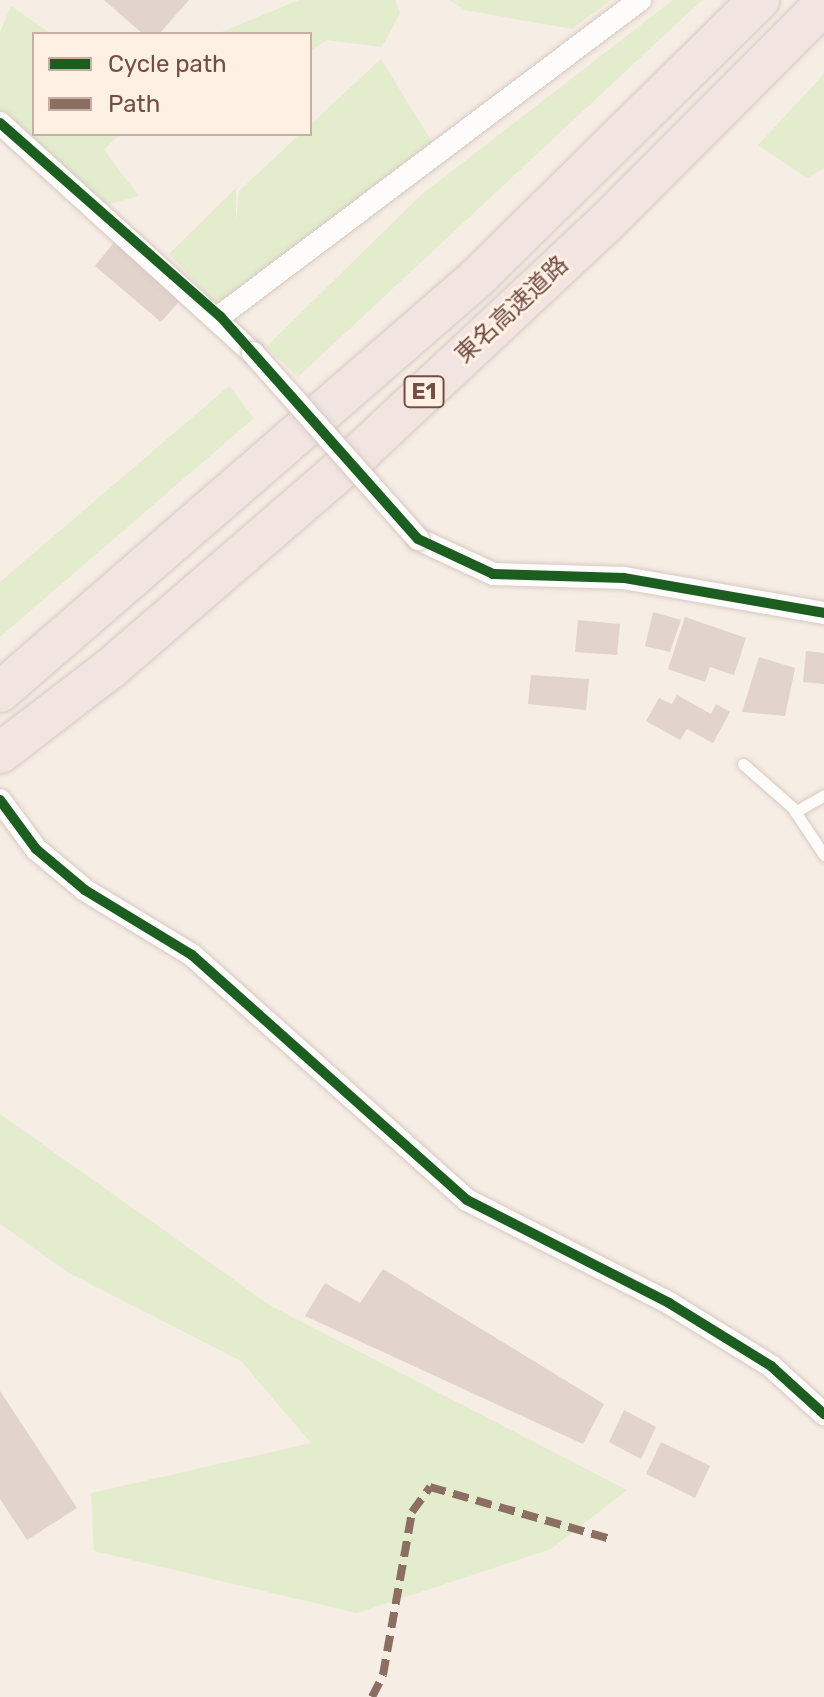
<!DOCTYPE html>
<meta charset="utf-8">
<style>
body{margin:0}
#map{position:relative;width:824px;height:1697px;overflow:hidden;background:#f6ede4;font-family:Rubik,"Noto Sans JP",sans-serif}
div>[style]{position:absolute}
.green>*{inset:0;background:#e4ecce}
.building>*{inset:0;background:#e2d3cc}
.roads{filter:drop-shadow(0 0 2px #d7c9c3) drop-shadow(0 0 2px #d7c9c3)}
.service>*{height:11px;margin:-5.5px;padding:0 5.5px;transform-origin:5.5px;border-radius:5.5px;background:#fefcfb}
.minor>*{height:22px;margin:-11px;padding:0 11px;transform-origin:11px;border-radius:11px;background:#fefcfb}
.motorway>*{height:40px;margin:-20px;padding:0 20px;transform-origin:20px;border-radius:20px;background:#f1e4e1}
.bridges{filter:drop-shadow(0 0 2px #d7c9c3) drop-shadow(0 0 2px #d7c9c3)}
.minor-bridge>*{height:22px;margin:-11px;padding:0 11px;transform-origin:11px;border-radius:11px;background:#fefcfb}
.quiet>*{height:8px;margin-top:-4px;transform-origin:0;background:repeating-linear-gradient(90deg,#8d6e63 0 16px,transparent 0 24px)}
.cycleway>*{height:10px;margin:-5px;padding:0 5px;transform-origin:5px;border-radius:5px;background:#1b5e20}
span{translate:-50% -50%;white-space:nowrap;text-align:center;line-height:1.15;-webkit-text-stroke:6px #fff0e4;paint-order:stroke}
.shield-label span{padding:2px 6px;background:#fff0e4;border:2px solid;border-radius:6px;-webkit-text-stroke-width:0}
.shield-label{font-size:22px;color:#744e45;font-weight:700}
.street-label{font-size:24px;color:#744e45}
.legend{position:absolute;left:32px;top:32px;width:280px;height:104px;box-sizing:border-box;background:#fff0e4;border:2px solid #c7afa4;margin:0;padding:10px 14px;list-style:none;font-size:24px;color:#744e45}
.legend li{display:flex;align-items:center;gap:16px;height:40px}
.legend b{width:40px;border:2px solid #c7afa4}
</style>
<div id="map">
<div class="green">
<div style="clip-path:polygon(299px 0,395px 0,400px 13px,382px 47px,327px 40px,310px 51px,310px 34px,217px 34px)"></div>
<div style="clip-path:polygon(449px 0,611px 0,572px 29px,465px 10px)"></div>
<div style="clip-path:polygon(673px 0,702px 0,298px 377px,266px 347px,421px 195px)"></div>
<div style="clip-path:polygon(11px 6px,52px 34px,34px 34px,34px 134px,120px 134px,104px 150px,139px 196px,102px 206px,0 126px,0 32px)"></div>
<div style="clip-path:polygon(381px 59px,435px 147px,228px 305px,213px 300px,169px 254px,236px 188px,236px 223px,239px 191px,300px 134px,310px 134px,310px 125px)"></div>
<div style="clip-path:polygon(824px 74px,824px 168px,807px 178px,758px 145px)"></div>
<div style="clip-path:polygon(229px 386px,254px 418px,0 637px,0 582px)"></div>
<div style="clip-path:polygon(0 1114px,271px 1306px,627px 1490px,551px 1549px,357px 1613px,94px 1551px,91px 1493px,311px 1443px,241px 1361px,69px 1273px,0 1224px)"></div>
</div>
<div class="building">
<div style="clip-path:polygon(104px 0,189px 0,159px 34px,143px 34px)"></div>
<div style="clip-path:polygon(116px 240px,183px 297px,161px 322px,95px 266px)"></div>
<div style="clip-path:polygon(653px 612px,681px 620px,670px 652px,645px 646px)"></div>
<div style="clip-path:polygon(685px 617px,746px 638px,734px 675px,710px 667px,705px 682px,668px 669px)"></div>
<div style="clip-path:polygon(578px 620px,620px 624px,617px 655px,575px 652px)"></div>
<div style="clip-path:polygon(806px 651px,824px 653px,824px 684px,803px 682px)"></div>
<div style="clip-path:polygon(759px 657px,795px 668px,785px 716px,742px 712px)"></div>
<div style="clip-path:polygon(531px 675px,589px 679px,586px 710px,528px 704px)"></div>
<div style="clip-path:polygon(677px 695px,711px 714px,716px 704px,730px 712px,713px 743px,687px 729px,680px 740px,646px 721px,659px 698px,672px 704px)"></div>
<div style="clip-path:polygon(383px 1269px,604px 1404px,583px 1444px,305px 1316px,325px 1283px,360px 1303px)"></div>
<div style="clip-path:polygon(0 1391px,77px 1508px,27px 1540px,0 1499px)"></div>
<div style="clip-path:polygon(624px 1410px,656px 1427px,641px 1459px,609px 1442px)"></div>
<div style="clip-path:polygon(661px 1442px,710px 1466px,695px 1498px,646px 1474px)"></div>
</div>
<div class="roads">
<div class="service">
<div style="left:743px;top:764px;width:65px;rotate:41.3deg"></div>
<div style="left:792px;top:807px;width:58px;rotate:56.3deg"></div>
<div style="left:795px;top:812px;width:34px;rotate:-30deg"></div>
</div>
<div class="minor">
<div style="left:0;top:123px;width:342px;rotate:42.3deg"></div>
<div style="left:220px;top:316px;width:526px;rotate:-36.96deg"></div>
<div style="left:418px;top:539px;width:83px;rotate:25deg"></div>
<div style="left:493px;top:574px;width:131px;rotate:1.7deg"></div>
<div style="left:624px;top:578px;width:203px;rotate:9.9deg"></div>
<div style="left:0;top:800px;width:61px;rotate:53.7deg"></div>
<div style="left:36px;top:849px;width:64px;rotate:39.9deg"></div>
<div style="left:85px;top:890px;width:125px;rotate:31.3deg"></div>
<div style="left:192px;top:955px;width:368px;rotate:41.7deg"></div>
<div style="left:467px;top:1200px;width:227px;rotate:27deg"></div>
<div style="left:669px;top:1303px;width:120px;rotate:31.7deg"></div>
<div style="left:771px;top:1366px;width:72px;rotate:42.2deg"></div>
</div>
<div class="motorway">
<div style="left:0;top:692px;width:633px;rotate:-40.96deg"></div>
<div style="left:478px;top:277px;width:395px;rotate:-44.6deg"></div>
<div style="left:0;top:753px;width:140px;rotate:-37.4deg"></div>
<div style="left:111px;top:668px;width:330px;rotate:-40.8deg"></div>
<div style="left:361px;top:452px;width:334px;rotate:-43.1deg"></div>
<div style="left:605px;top:224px;width:310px;rotate:-45.1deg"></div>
</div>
</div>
<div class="bridges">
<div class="minor-bridge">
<div style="left:253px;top:353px;width:249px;rotate:48.4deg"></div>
</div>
</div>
<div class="quiet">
<div style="left:372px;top:1697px;width:25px;rotate:-63deg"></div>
<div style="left:383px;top:1675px;width:166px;rotate:-79.9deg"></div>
<div style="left:412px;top:1512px;width:31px;rotate:-54deg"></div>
<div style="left:430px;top:1487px;width:191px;rotate:16.1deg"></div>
</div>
<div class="cycleway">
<div style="left:0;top:123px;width:293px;rotate:41.3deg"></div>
<div style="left:220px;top:316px;width:298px;rotate:48.4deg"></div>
<div style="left:418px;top:539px;width:83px;rotate:25deg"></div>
<div style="left:493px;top:574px;width:131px;rotate:1.7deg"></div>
<div style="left:624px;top:578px;width:203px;rotate:9.9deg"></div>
<div style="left:0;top:800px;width:61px;rotate:53.7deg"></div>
<div style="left:36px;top:849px;width:64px;rotate:39.9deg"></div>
<div style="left:85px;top:890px;width:125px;rotate:31.3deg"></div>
<div style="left:192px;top:955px;width:368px;rotate:41.7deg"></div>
<div style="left:467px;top:1200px;width:227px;rotate:27deg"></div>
<div style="left:669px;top:1303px;width:120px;rotate:31.7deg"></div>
<div style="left:771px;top:1366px;width:72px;rotate:42.2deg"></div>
</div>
<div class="shield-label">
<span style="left:424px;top:392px">E1</span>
</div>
<div class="street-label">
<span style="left:512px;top:310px;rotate:-43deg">東名高速道路</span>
</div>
<ul class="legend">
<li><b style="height:10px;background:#1b5e20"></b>Cycle path</li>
<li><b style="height:10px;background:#8d6e63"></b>Path</li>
</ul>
</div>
